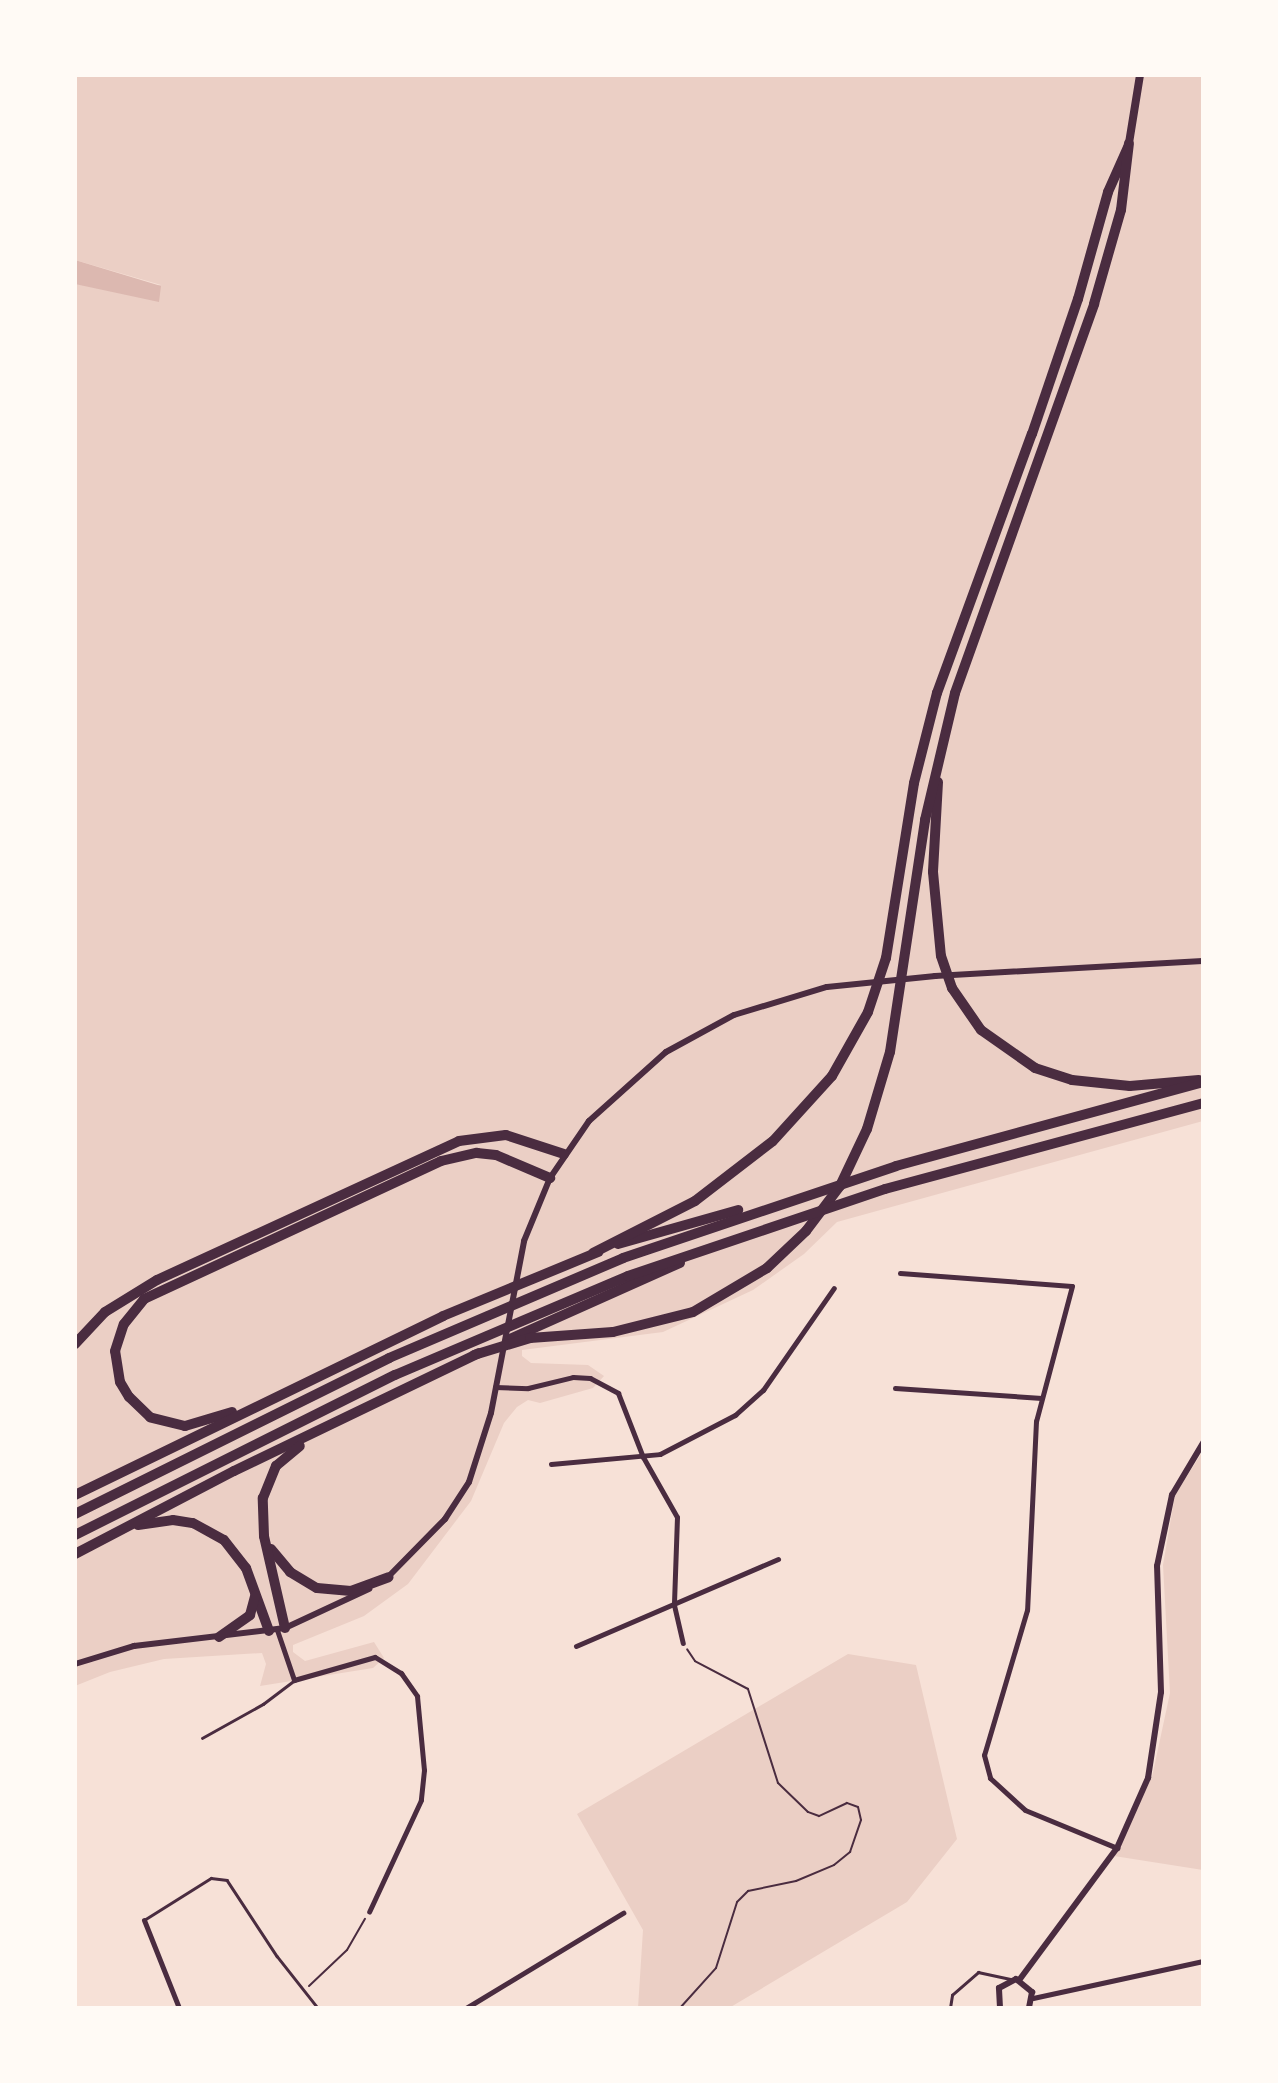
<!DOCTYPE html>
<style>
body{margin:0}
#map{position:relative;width:1278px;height:2083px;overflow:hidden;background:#f7e1d7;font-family:"Source Sans 3",sans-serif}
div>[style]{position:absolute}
.green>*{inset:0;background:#ebcfc5}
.water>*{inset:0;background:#dcb8b0}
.path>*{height:2px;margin:-1px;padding:0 1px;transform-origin:1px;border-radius:1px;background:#4a2c40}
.service>*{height:2.5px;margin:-1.25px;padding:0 1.25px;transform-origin:1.25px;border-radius:1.25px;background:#4a2c40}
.minor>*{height:5px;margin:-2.5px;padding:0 2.5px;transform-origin:2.5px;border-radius:2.5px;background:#4a2c40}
.tertiary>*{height:6px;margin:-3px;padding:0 3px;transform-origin:3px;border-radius:3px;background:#4a2c40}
.primary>*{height:8px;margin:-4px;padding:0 4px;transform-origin:4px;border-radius:4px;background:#4a2c40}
.motorway>*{height:10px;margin:-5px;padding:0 5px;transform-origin:5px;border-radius:5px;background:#4a2c40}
span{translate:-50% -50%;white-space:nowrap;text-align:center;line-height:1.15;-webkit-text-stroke:7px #fffaf5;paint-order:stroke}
.frame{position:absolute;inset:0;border:77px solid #fffaf5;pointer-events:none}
</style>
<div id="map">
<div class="green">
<div style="clip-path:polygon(75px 75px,1203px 75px,1203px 1121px,837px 1222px,804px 1254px,753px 1290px,663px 1332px,522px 1350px,522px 1356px,531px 1363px,588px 1365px,604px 1376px,593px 1388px,540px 1403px,528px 1400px,517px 1407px,504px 1423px,471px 1501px,408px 1584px,364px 1616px,293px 1645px,293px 1652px,305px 1661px,374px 1642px,384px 1658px,373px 1668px,260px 1686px,266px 1664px,262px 1653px,164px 1659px,110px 1672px,75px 1686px,75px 284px,161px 285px,75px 260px)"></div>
<div style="clip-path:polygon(1203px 1451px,1202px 1850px,1203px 1870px,1114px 1856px,1152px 1777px,1170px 1693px,1163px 1565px,1175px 1495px)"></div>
<div style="clip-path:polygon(848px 1654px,916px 1665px,957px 1839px,907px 1902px,729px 2008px,638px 2008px,643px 1930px,577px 1814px)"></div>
</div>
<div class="water">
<div style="clip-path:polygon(75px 260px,161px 286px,159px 302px,75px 284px)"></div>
</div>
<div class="path">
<div style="left:309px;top:1986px;width:52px;rotate:-43.5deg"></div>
<div style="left:347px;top:1950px;width:36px;rotate:-60deg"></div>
<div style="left:680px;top:2008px;width:54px;rotate:-48deg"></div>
<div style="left:716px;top:1968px;width:69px;rotate:-72.3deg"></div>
<div style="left:737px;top:1902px;width:16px;rotate:-45deg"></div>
<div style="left:748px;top:1891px;width:49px;rotate:-11.8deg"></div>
<div style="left:796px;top:1881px;width:41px;rotate:-22.8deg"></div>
<div style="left:834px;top:1865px;width:21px;rotate:-39deg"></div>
<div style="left:850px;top:1852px;width:34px;rotate:-71deg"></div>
<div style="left:861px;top:1820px;width:13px;rotate:-103deg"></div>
<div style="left:858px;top:1807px;width:12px;rotate:-160deg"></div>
<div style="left:847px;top:1803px;width:31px;rotate:155deg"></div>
<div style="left:819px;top:1816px;width:12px;rotate:-160deg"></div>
<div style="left:808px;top:1812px;width:42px;rotate:-136deg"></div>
<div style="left:778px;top:1783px;width:99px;rotate:-107.7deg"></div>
<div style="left:748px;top:1689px;width:60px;rotate:-152.2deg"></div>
<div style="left:695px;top:1661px;width:14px;rotate:-124deg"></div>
</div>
<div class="service">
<div style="left:202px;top:1738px;width:70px;rotate:-29.1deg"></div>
<div style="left:263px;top:1704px;width:38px;rotate:-37deg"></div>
<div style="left:144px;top:1920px;width:79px;rotate:-32.1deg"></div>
<div style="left:211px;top:1878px;width:16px;rotate:7deg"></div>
<div style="left:227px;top:1880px;width:91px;rotate:56.7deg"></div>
<div style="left:277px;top:1956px;width:66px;rotate:51.7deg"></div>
<div style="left:950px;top:2008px;width:13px;rotate:-81deg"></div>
<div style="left:952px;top:1995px;width:35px;rotate:-41deg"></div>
<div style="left:978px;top:1972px;width:34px;rotate:12deg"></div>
</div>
<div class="minor">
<div style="left:900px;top:1273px;width:172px;rotate:4.3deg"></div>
<div style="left:1072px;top:1286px;width:140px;rotate:104.9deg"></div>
<div style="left:1036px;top:1421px;width:189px;rotate:92.7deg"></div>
<div style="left:1027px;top:1610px;width:151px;rotate:106.5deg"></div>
<div style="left:984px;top:1755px;width:24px;rotate:75deg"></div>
<div style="left:990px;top:1778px;width:47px;rotate:42.4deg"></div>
<div style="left:1025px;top:1810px;width:100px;rotate:22.4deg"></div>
<div style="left:495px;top:1387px;width:33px;rotate:2deg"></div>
<div style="left:528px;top:1388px;width:46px;rotate:-13.7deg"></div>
<div style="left:573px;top:1377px;width:17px;rotate:3deg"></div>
<div style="left:590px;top:1378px;width:32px;rotate:28deg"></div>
<div style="left:618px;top:1393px;width:69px;rotate:68.7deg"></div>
<div style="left:643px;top:1457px;width:69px;rotate:60.5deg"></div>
<div style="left:677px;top:1517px;width:88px;rotate:92deg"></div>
<div style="left:674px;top:1605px;width:39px;rotate:77deg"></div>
<div style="left:895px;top:1388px;width:147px;rotate:3.9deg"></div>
<div style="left:551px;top:1464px;width:109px;rotate:-5.2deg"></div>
<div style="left:660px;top:1454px;width:85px;rotate:-27.5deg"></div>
<div style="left:735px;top:1415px;width:38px;rotate:-42deg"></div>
<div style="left:763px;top:1390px;width:124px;rotate:-55.2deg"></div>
<div style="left:277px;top:1630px;width:53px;rotate:71.2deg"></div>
<div style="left:294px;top:1680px;width:84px;rotate:-15.9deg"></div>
<div style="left:375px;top:1657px;width:31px;rotate:32deg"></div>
<div style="left:401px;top:1673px;width:28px;rotate:55deg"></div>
<div style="left:417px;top:1696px;width:74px;rotate:84.6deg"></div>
<div style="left:424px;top:1770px;width:30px;rotate:96deg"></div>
<div style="left:421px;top:1800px;width:123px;rotate:114.9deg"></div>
<div style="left:576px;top:1646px;width:220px;rotate:-23.3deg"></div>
<div style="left:144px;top:1920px;width:95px;rotate:68.3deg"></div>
<div style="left:1033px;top:1998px;width:174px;rotate:-12.3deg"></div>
<div style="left:466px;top:2008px;width:184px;rotate:-31.2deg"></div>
</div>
<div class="tertiary">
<div style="left:387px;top:1578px;width:83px;rotate:-45.5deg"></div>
<div style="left:445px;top:1519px;width:44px;rotate:-57deg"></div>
<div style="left:469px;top:1482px;width:72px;rotate:-72.3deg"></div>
<div style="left:491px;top:1413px;width:175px;rotate:-79.1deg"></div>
<div style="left:524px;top:1241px;width:68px;rotate:-67.6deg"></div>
<div style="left:550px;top:1178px;width:69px;rotate:-55.6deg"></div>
<div style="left:589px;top:1121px;width:103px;rotate:-41.9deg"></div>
<div style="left:666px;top:1052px;width:77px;rotate:-28.6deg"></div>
<div style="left:734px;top:1015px;width:97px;rotate:-16.8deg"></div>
<div style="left:827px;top:987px;width:109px;rotate:-5.8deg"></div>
<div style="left:935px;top:976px;width:268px;rotate:-3.2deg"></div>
<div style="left:75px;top:1664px;width:62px;rotate:-17deg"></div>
<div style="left:134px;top:1646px;width:152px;rotate:-6.8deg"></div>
<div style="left:285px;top:1628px;width:93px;rotate:-24.9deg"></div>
<div style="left:1020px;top:1979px;width:163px;rotate:-53.5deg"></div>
<div style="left:1117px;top:1848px;width:77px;rotate:-66.1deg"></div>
<div style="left:1148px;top:1778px;width:87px;rotate:-81.4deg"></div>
<div style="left:1161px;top:1692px;width:126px;rotate:-91.8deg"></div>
<div style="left:1157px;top:1566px;width:73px;rotate:-78.1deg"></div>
<div style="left:1172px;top:1495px;width:61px;rotate:-59.2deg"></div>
<div style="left:1000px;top:2008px;width:20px;rotate:-93deg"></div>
<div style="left:999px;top:1988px;width:19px;rotate:-28deg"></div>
<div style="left:1016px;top:1979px;width:21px;rotate:39deg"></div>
<div style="left:1032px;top:1992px;width:16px;rotate:101deg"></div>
</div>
<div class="primary">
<div style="left:1129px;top:143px;width:69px;rotate:-80.8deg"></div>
</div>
<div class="motorway">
<div style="left:938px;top:782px;width:90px;rotate:93.2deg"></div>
<div style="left:933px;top:872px;width:84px;rotate:84.6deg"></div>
<div style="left:941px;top:956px;width:34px;rotate:71deg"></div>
<div style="left:952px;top:988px;width:51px;rotate:55.4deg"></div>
<div style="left:981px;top:1030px;width:66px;rotate:35.1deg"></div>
<div style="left:1035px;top:1068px;width:39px;rotate:18deg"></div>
<div style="left:1072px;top:1080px;width:58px;rotate:5.9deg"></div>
<div style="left:1130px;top:1086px;width:69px;rotate:-5deg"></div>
<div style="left:618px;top:1244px;width:125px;rotate:-15.8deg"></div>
<div style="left:593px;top:1253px;width:114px;rotate:-27deg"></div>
<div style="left:695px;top:1201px;width:98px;rotate:-37.6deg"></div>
<div style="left:773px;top:1141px;width:88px;rotate:-47.8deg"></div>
<div style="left:832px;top:1076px;width:73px;rotate:-60.6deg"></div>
<div style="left:868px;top:1012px;width:57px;rotate:-71.6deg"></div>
<div style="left:886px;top:958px;width:177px;rotate:-80.9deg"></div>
<div style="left:914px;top:783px;width:93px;rotate:-75.7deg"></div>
<div style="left:937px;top:693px;width:276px;rotate:-69.9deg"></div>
<div style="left:1032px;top:434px;width:143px;rotate:-71.2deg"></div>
<div style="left:1078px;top:299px;width:111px;rotate:-74.3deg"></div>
<div style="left:1108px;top:192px;width:49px;rotate:-66deg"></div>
<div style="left:512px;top:1338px;width:184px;rotate:-24.1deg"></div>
<div style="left:75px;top:1344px;width:44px;rotate:-46.8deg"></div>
<div style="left:105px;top:1312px;width:61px;rotate:-31.6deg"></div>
<div style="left:157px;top:1280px;width:332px;rotate:-24.7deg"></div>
<div style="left:459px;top:1141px;width:47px;rotate:-7.3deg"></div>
<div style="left:506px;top:1135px;width:61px;rotate:18.1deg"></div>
<div style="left:474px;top:1355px;width:59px;rotate:-16.9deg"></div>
<div style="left:530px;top:1338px;width:83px;rotate:-4.1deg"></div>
<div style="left:613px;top:1332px;width:82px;rotate:-14deg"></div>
<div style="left:693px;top:1312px;width:86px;rotate:-30.7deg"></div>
<div style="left:767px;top:1268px;width:54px;rotate:-43.5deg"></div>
<div style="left:806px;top:1231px;width:56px;rotate:-52.9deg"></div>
<div style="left:840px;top:1186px;width:63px;rotate:-64.7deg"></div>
<div style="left:867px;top:1129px;width:80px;rotate:-73.4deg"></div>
<div style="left:890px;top:1052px;width:235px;rotate:-81.4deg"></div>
<div style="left:925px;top:820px;width:130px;rotate:-76.7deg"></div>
<div style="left:955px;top:693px;width:413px;rotate:-70.3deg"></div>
<div style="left:1094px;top:304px;width:98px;rotate:-74deg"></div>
<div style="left:1121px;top:210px;width:67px;rotate:-83.2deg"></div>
<div style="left:232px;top:1412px;width:49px;rotate:163.4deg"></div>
<div style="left:185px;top:1426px;width:36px;rotate:-166deg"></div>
<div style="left:150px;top:1417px;width:29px;rotate:-136deg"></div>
<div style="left:129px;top:1397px;width:17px;rotate:-121deg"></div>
<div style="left:120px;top:1382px;width:31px;rotate:-99deg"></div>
<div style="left:115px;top:1351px;width:28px;rotate:-72deg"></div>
<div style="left:124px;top:1324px;width:32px;rotate:-51deg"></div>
<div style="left:144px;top:1299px;width:327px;rotate:-24.9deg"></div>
<div style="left:441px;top:1161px;width:37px;rotate:-13deg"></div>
<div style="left:477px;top:1153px;width:19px;rotate:6deg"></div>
<div style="left:496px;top:1155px;width:59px;rotate:23.1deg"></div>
<div style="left:75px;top:1495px;width:409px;rotate:-25.9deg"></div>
<div style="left:443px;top:1316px;width:168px;rotate:-22.4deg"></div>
<div style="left:75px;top:1514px;width:351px;rotate:-26.4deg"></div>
<div style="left:389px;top:1358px;width:254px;rotate:-23.1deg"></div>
<div style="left:623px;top:1258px;width:288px;rotate:-18.6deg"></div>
<div style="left:896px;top:1166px;width:318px;rotate:-15.3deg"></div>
<div style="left:138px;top:1525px;width:35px;rotate:-8deg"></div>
<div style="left:173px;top:1520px;width:20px;rotate:9deg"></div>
<div style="left:193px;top:1523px;width:35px;rotate:29deg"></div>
<div style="left:224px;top:1540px;width:36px;rotate:52deg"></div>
<div style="left:246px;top:1568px;width:67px;rotate:69.9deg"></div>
<div style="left:75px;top:1535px;width:358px;rotate:-26.6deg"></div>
<div style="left:395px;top:1375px;width:253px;rotate:-23deg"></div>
<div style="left:628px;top:1276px;width:271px;rotate:-18.7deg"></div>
<div style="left:885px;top:1189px;width:329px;rotate:-15.1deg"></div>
<div style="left:271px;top:1549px;width:30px;rotate:50deg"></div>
<div style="left:290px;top:1572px;width:31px;rotate:31deg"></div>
<div style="left:317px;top:1588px;width:34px;rotate:5deg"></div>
<div style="left:351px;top:1591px;width:40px;rotate:-20.2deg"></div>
<div style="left:75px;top:1554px;width:179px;rotate:-27.6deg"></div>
<div style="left:234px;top:1471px;width:272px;rotate:-25.7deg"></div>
<div style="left:285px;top:1628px;width:94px;rotate:-102.9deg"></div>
<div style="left:264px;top:1536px;width:38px;rotate:-92deg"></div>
<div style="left:263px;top:1498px;width:35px;rotate:-68deg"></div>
<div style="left:276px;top:1466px;width:31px;rotate:-40deg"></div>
<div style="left:219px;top:1637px;width:38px;rotate:-35deg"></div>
<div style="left:250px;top:1615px;width:20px;rotate:-75deg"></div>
</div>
<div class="frame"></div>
</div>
